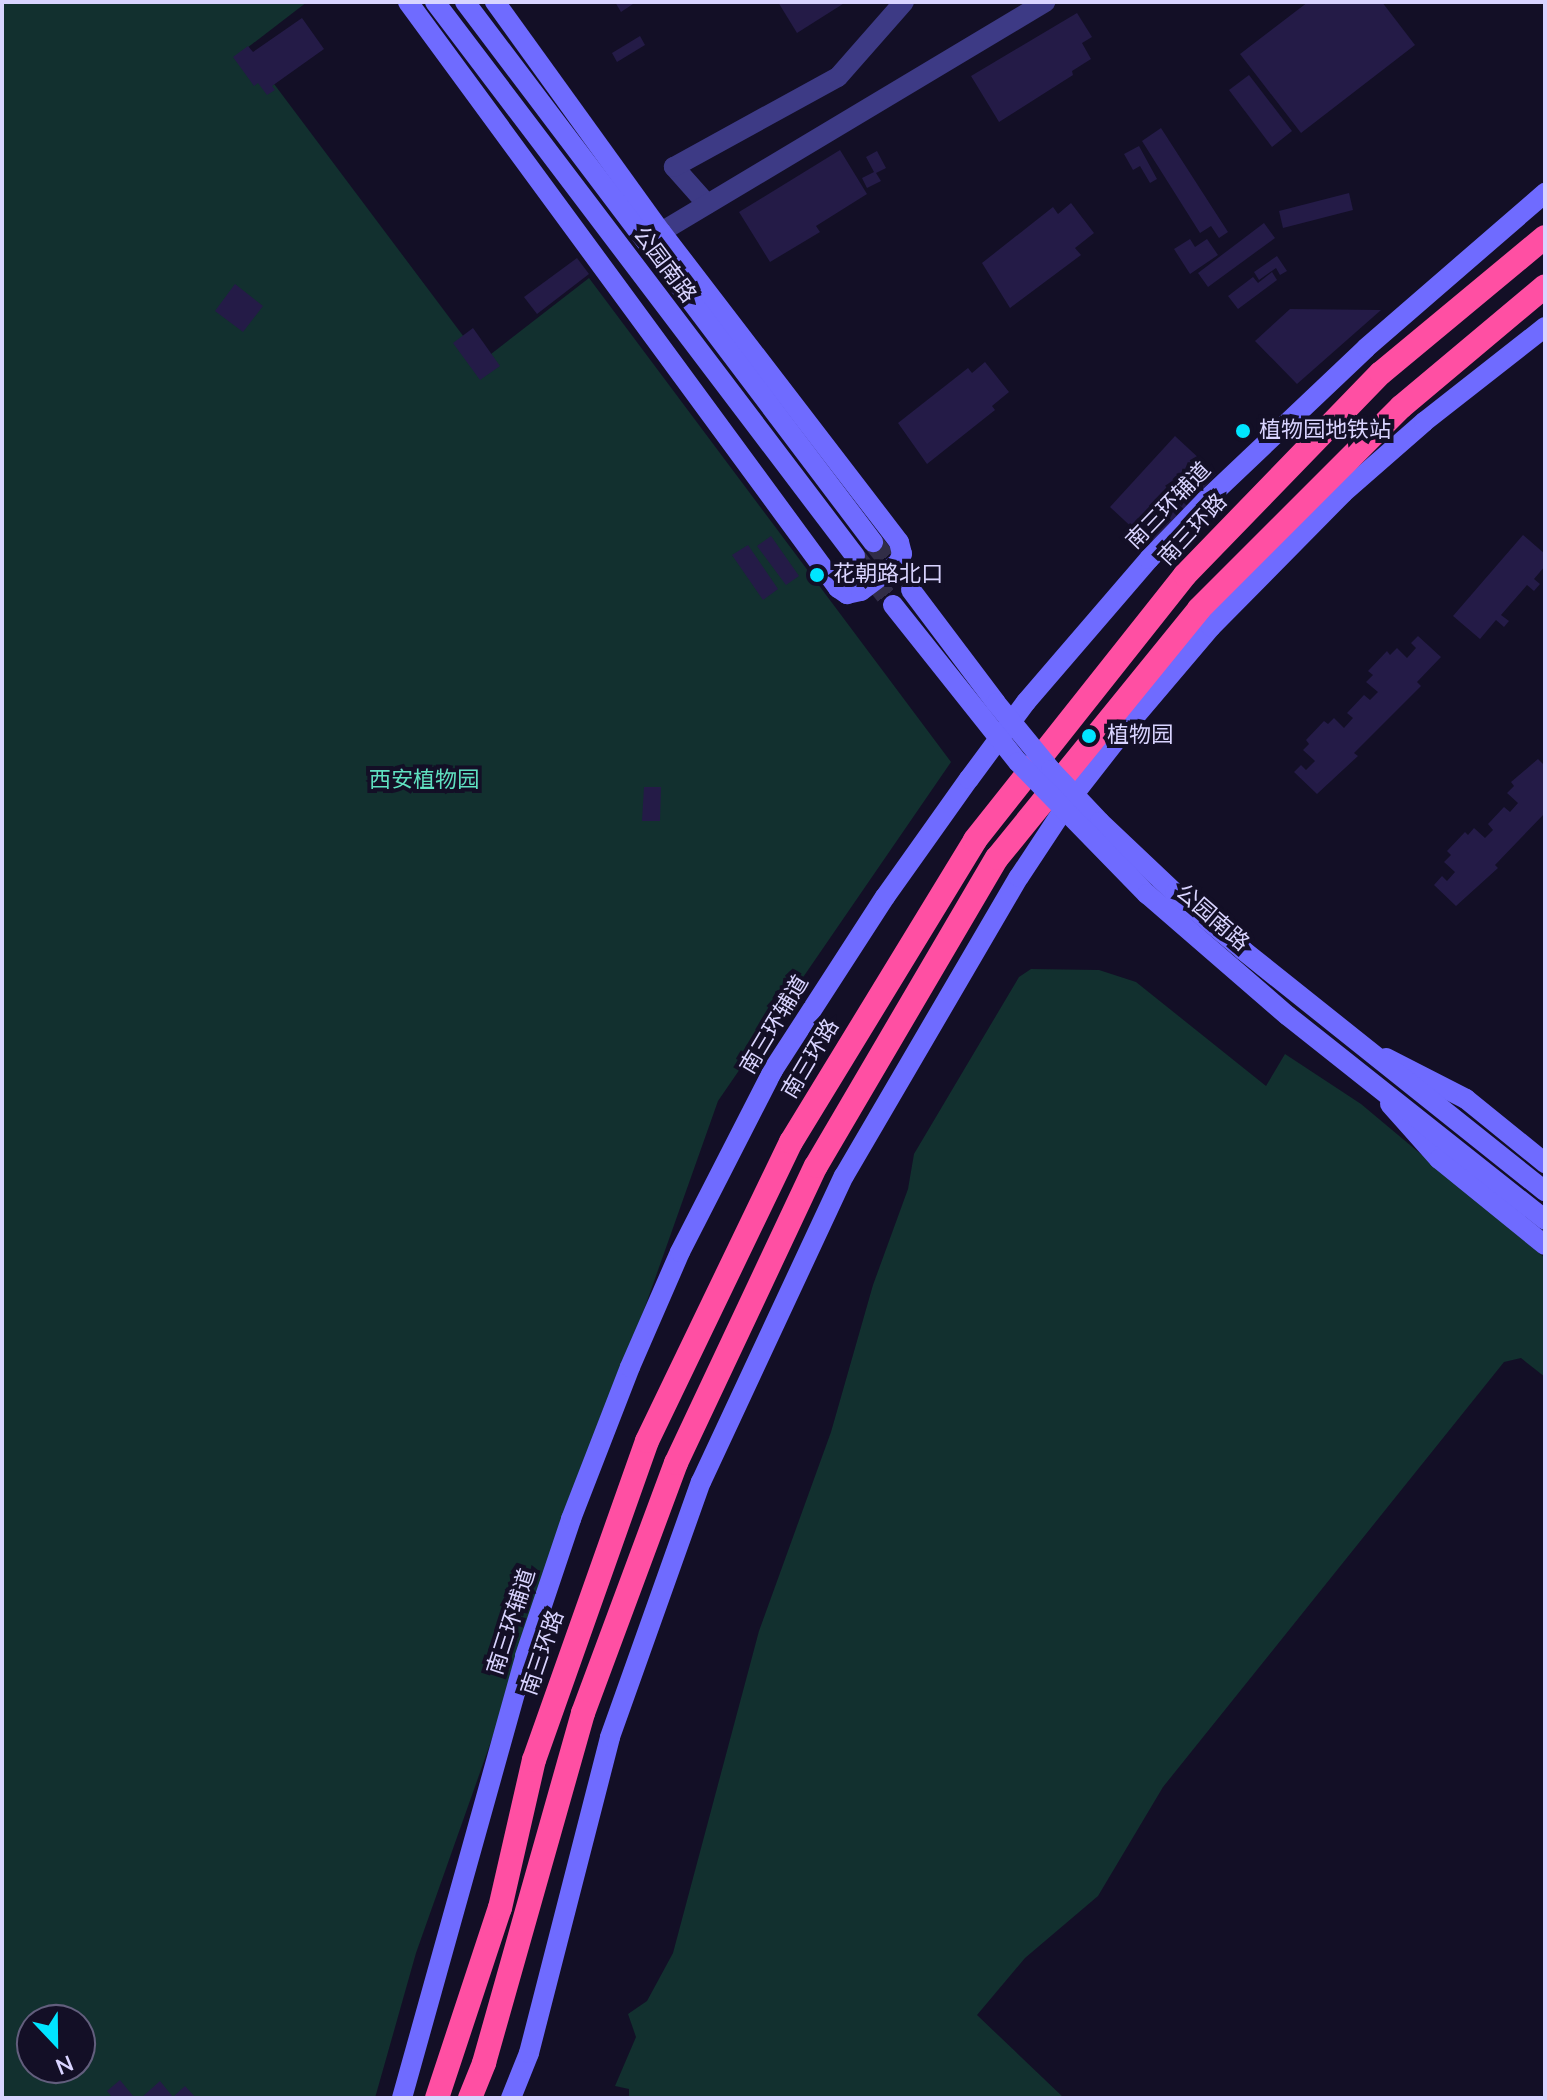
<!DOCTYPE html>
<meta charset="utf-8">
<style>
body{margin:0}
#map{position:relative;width:1547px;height:2100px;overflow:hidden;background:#130f26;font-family:"Nunito Sans","Noto Sans SC",sans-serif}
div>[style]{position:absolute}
.green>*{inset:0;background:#12302f}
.building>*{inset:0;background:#241b47}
.secondary-tunnel>*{height:20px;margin-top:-10px;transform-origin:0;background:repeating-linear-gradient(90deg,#312d47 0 20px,transparent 0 30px)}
.street>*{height:20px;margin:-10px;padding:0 10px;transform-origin:10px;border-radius:10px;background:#3d3a85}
.secondary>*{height:20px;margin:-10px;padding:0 10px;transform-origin:10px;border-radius:10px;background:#6f6bff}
.highway>*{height:24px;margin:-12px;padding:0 12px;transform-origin:12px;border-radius:12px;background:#ff4fa3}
.secondary-bridge>*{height:20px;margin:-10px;padding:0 10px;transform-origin:10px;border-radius:10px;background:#6f6bff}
.highway-bridge>*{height:24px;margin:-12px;padding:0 12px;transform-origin:12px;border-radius:12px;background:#ff4fa3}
.dots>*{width:22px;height:22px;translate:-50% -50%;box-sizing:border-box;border:4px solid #130f26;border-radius:50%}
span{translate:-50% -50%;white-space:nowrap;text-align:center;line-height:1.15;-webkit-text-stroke:8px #130f26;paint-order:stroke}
.street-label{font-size:22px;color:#d9d4ff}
.poi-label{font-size:22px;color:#d9d4ff}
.left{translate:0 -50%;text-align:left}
.park-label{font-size:22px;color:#5fe0c0}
.frame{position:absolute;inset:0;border:4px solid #d9d4ff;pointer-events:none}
.north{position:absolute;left:16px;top:2004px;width:80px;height:80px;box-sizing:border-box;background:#130f26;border:2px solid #625e7d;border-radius:50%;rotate:158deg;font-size:22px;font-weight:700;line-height:32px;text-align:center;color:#d9d4ff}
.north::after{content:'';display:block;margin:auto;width:28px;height:36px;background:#00e5ff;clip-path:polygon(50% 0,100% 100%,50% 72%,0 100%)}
</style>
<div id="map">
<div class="green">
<div style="clip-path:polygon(evenodd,2px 2px,307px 2px,247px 48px,482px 361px,589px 278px,951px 762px,718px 1101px,416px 1953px,375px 2098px,2px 2098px,2px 2px,32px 2020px,80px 2020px,80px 2068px,32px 2068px,32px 2020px)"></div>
<div style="clip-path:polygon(1031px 969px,1099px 970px,1136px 982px,1266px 1086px,1285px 1054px,1361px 1104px,1545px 1258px,1545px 1377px,1521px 1358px,1504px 1362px,1163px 1787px,1098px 1896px,1025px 1958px,977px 2015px,1064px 2098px,629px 2098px,629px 2089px,615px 2086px,636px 2037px,628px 2014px,647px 2001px,673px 1953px,759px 1631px,831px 1432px,873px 1285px,908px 1189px,914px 1154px,1019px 977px)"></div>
</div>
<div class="building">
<div style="clip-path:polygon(615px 2px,636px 2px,621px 12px)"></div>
<div style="clip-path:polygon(778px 2px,846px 2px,797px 33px)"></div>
<div style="clip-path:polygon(1308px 2px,1382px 2px,1415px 45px,1301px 133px,1240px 54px)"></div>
<div style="clip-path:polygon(1077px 13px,1092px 37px,1082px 43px,1091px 59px,1072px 71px,1073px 75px,999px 122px,971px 76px)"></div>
<div style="clip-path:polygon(302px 18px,324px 49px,272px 86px,275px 90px,267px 95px,258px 83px,254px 86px,233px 57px,248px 46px,253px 52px)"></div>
<div style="clip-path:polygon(640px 36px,645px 45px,617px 62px,612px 53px)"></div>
<div style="clip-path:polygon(1249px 75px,1292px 131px,1272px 147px,1229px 90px)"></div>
<div style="clip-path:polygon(1161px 128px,1228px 232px,1219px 238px,1211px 226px,1200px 233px,1142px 141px)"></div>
<div style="clip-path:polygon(1139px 146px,1157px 179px,1150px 183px,1140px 166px,1133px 170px,1124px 154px)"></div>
<div style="clip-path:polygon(840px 150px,867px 194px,816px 226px,820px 232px,770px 262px,739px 212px)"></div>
<div style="clip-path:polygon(877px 151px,886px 168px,876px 173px,881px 181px,867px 188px,862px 178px,874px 172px,866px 157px)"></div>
<div style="clip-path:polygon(1349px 193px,1353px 210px,1283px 228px,1279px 211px)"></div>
<div style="clip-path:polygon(1071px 203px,1094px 233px,1075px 248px,1081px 255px,1010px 308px,982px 263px,1053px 207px,1058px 214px)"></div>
<div style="clip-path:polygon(1264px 223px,1275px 238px,1208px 287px,1198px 273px)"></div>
<div style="clip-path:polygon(1190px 239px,1195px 247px,1207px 239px,1218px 255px,1190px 274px,1174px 249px)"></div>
<div style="clip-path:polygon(1277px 256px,1287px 271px,1280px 275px,1276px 268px,1259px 280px,1254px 272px)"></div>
<div style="clip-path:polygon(577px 258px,589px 274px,537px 314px,524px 297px)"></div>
<div style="clip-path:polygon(1272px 272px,1277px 280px,1238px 309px,1228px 296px,1253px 277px,1258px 283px)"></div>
<div style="clip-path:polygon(235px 284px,263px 306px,243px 332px,215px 311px)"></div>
<div style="clip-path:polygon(1290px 309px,1381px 310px,1297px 384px,1255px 341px)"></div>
<div style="clip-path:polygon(473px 328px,500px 366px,480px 380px,453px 343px)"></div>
<div style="clip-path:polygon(985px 362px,1009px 392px,992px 406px,995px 410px,927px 464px,898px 423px,968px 368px,972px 373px)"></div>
<div style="clip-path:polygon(1175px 436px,1216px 474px,1152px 546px,1110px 507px)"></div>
<div style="clip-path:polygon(1523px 535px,1545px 554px,1545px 566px,1534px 579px,1540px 584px,1534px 591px,1527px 585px,1501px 615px,1509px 621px,1504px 627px,1496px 620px,1480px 639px,1453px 616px)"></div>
<div style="clip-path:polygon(771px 536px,799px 576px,786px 585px,757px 546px)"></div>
<div style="clip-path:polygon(748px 545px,778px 589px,763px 600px,732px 555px)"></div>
<div style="clip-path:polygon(1418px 636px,1441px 657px,1417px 682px,1421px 686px,1354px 753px,1358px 756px,1317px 794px,1294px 772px,1301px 765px,1306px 770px,1315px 761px,1303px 750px,1309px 744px,1306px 740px,1324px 721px,1328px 724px,1334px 718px,1344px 728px,1353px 718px,1347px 713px,1364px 695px,1370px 700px,1378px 692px,1366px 682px,1373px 675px,1368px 671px,1387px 651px,1390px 655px,1397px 648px,1407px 658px,1416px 648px,1411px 643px)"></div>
<div style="clip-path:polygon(1538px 759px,1545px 766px,1545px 813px,1495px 865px,1498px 868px,1456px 906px,1434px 885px,1442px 876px,1447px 881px,1455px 872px,1444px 862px,1451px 855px,1447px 851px,1465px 832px,1468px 835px,1474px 828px,1485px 838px,1493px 830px,1488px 824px,1504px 807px,1510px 812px,1518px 803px,1507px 793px,1514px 786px,1511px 782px)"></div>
<div style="clip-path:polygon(644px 787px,661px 787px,660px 821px,642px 821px)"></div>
<div style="clip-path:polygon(120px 2080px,133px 2096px,130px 2098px,113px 2098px,107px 2091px)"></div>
<div style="clip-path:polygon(160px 2081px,173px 2097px,185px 2086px,196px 2098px,141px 2098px)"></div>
</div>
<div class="secondary-tunnel">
<div style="left:873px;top:542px;width:61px;rotate:51.6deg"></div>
<div style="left:855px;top:556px;width:62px;rotate:52.2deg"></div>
</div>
<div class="street">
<div style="left:707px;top:204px;width:50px;rotate:-131.7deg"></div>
<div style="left:674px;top:167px;width:187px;rotate:-28.8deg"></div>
<div style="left:838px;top:77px;width:100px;rotate:-48.7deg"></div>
<div style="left:661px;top:232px;width:448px;rotate:-30.9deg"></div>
</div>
<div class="secondary">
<div style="left:408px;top:2px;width:727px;rotate:53.73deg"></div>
<div style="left:838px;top:588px;width:11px;rotate:34deg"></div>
<div style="left:847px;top:594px;width:14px;rotate:-12deg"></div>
<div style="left:861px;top:591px;width:46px;rotate:-37.1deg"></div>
<div style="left:898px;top:563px;width:10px;rotate:-66deg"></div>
<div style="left:902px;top:554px;width:12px;rotate:-104deg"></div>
<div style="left:899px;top:542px;width:391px;rotate:-127.5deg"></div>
<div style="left:661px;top:232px;width:284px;rotate:-125.8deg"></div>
<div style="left:435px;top:2px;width:695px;rotate:52.83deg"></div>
<div style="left:465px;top:2px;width:677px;rotate:52.93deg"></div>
<div style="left:1386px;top:1058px;width:90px;rotate:27.1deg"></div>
<div style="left:1466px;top:1099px;width:102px;rotate:39deg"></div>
<div style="left:1390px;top:1104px;width:74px;rotate:48.3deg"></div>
<div style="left:1439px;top:1159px;width:136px;rotate:39.1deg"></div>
<div style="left:402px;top:2098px;width:459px;rotate:-74.4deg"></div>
<div style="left:525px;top:1656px;width:145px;rotate:-71.4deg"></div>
<div style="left:571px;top:1519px;width:163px;rotate:-68.8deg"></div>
<div style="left:630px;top:1367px;width:125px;rotate:-66.5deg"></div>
<div style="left:680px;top:1252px;width:204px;rotate:-62.9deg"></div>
<div style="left:773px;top:1070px;width:206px;rotate:-57.1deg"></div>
<div style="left:885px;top:897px;width:145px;rotate:-54.6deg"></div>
<div style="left:969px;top:779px;width:96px;rotate:-53.5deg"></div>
<div style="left:1026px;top:702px;width:189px;rotate:-49.3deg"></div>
<div style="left:1149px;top:559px;width:81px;rotate:-46deg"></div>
<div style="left:1205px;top:501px;width:222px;rotate:-43.5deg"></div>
<div style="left:1366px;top:348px;width:237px;rotate:-40.9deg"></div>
<div style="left:511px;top:2098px;width:48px;rotate:-68.2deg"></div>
<div style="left:529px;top:2053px;width:326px;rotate:-75.6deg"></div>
<div style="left:610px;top:1737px;width:271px;rotate:-70.4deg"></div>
<div style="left:701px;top:1482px;width:338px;rotate:-65deg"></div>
<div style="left:844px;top:1176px;width:346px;rotate:-59.7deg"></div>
<div style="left:1019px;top:877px;width:95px;rotate:-56.6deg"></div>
<div style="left:1071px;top:798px;width:99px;rotate:-52deg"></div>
<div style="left:1132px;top:720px;width:122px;rotate:-49.7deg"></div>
<div style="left:1211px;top:627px;width:188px;rotate:-45.4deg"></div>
<div style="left:1343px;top:493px;width:108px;rotate:-41.2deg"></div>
<div style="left:1424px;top:422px;width:154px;rotate:-38.1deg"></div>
</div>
<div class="highway">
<div style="left:583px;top:1713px;width:267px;rotate:-69.6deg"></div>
<div style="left:676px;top:1463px;width:328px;rotate:-64.8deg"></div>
<div style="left:816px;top:1166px;width:357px;rotate:-59.6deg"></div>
<div style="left:997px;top:858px;width:321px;rotate:-50.9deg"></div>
<div style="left:1199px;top:609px;width:286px;rotate:-45deg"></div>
<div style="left:1401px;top:407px;width:188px;rotate:-40deg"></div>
<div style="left:437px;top:2098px;width:200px;rotate:-71.7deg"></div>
<div style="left:500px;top:1908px;width:152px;rotate:-77.1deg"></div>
<div style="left:534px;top:1760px;width:338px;rotate:-70.5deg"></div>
<div style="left:647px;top:1441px;width:332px;rotate:-64.3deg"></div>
<div style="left:791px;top:1142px;width:354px;rotate:-58.6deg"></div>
<div style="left:975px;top:840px;width:338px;rotate:-51.6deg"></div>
<div style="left:1185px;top:575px;width:281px;rotate:-45.9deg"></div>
<div style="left:1381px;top:373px;width:213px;rotate:-39.7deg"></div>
</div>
<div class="secondary-bridge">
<div style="left:911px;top:590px;width:141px;rotate:53deg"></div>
<div style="left:996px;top:703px;width:87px;rotate:50.6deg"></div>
<div style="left:1051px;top:770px;width:71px;rotate:46.7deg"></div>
<div style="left:1100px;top:822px;width:103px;rotate:43.4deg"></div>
<div style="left:1175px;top:893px;width:90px;rotate:40deg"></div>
<div style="left:1244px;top:951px;width:385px;rotate:38.6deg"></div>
<div style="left:893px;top:605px;width:201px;rotate:51.5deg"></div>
<div style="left:1018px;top:762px;width:185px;rotate:45.7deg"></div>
<div style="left:1147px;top:894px;width:186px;rotate:40.9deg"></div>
<div style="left:1288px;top:1016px;width:328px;rotate:38.4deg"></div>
</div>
<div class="highway-bridge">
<div style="left:470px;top:2098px;width:38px;rotate:-68deg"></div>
<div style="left:484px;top:2063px;width:364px;rotate:-74.2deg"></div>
</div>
<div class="dots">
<div style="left:1243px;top:431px;background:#00e5ff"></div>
<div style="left:817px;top:575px;background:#00e5ff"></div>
<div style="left:1089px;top:736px;background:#00e5ff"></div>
</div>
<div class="street-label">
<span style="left:664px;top:265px;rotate:53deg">公园南路</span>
<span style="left:1169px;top:506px;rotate:-46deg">南三环辅道</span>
<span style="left:1193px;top:530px;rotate:-47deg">南三环路</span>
<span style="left:1212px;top:918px;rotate:41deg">公园南路</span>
<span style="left:775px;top:1025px;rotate:-59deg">南三环辅道</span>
<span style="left:811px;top:1059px;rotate:-59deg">南三环路</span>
<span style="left:512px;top:1622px;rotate:-72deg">南三环辅道</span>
<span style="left:543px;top:1653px;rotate:-71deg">南三环路</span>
</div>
<div class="poi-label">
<span class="left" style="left:1259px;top:431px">植物园地铁站</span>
<span class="left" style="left:833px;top:575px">花朝路北口</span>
<span class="left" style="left:1107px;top:736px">植物园</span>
</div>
<div class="park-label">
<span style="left:424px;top:781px">西安植物园</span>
</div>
<div class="frame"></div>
<div class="north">N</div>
</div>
